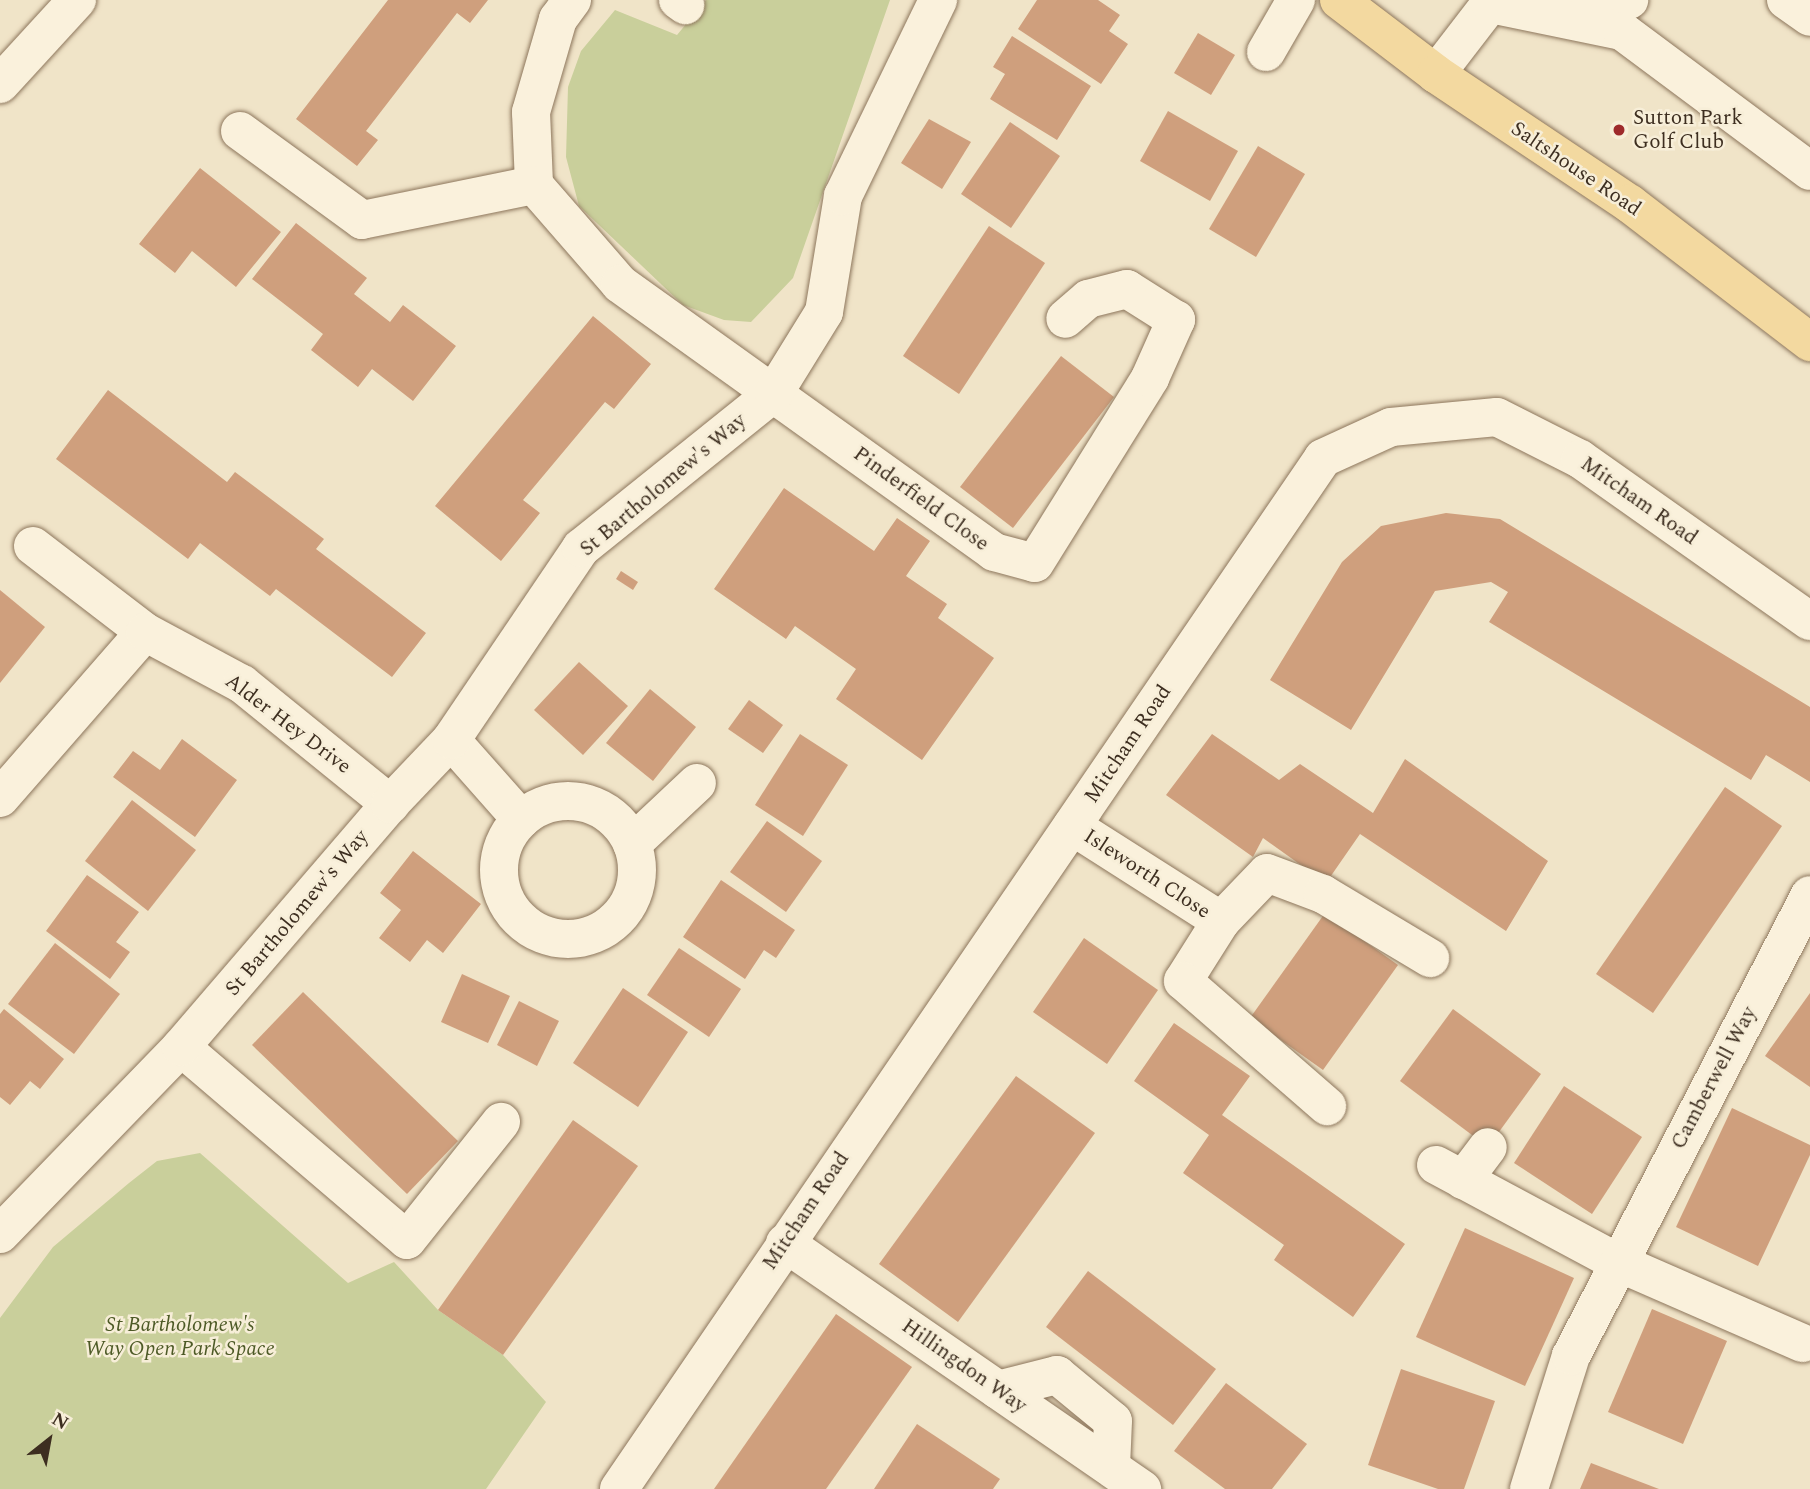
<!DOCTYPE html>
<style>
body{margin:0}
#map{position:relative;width:1810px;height:1489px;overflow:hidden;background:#f0e4c8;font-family:Spectral,serif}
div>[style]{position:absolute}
.green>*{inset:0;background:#c9cf9b}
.building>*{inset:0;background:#cf9f7d}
.roads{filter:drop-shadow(0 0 2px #8d765c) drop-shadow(0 0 2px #8d765c)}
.minor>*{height:38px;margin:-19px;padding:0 19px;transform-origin:19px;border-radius:19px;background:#faf1dc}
.minor>.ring{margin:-19px;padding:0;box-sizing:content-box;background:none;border:38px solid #faf1dc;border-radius:50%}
.major>*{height:38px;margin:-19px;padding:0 19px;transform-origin:19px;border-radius:19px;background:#f3d9a0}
.dots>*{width:19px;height:19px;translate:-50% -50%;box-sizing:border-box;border:4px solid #f7eed8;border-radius:50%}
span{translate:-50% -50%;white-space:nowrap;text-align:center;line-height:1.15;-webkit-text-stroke:5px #f7eed8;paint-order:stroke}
.poi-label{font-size:21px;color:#3d2e20}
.left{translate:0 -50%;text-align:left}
.street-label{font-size:21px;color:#3d2e20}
.park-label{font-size:21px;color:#4d5a26;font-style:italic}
.north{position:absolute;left:14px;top:1405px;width:70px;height:70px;-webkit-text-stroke:5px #f7eed8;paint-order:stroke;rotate:31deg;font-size:19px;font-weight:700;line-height:28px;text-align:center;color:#3d2e20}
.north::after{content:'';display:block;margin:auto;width:24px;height:32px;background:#3d2e20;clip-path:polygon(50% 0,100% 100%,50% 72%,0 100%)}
</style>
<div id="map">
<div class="green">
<div style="clip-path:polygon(706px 0,890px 0,793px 278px,751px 322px,724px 320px,683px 305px,579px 206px,566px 157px,568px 87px,581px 51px,615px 10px,677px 35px)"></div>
<div style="clip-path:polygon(200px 1153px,348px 1283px,394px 1262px,438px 1310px,503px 1355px,546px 1402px,486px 1489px,0 1489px,0 1318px,53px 1247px,129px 1183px,157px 1161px)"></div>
</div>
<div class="building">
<div style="clip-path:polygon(388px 0,488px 0,470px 23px,457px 13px,366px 131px,378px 140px,357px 166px,296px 119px)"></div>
<div style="clip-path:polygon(1037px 0,1098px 0,1120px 15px,1109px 31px,1128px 44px,1101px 84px,1018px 29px)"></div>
<div style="clip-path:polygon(1198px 33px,1235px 55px,1211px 95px,1174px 73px)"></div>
<div style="clip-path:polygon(1012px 36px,1091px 86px,1057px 140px,990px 99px,1005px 74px,993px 67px)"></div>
<div style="clip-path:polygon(1168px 111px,1238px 151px,1210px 201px,1140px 161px)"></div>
<div style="clip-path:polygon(929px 119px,971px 142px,942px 189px,901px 163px)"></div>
<div style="clip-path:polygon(1010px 122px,1060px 156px,1011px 228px,961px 194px)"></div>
<div style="clip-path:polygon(1258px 146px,1305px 174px,1256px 257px,1209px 229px)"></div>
<div style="clip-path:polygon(200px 168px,281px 232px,236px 287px,192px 251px,175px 273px,139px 244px)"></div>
<div style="clip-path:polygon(296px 223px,367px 278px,354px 294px,390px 322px,403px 305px,456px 346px,413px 401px,372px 369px,358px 387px,311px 350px,323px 334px,252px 279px)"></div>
<div style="clip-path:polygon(989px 226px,1045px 263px,959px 394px,903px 356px)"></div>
<div style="clip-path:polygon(593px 316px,651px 364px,614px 409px,605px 402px,523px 500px,540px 513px,501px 561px,435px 506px)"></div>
<div style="clip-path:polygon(1061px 356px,1114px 397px,1013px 528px,960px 487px)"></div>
<div style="clip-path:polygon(108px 390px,227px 482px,235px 472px,324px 539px,316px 549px,426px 633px,392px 677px,276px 589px,270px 596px,200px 543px,188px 559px,56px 459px)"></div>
<div style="clip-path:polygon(784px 488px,874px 551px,897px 518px,930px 541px,906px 576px,947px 604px,938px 618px,994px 658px,922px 760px,836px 699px,856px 669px,795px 626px,786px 639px,714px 589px)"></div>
<div style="clip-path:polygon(1446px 513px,1500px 519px,1810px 707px,1810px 782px,1766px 755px,1751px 780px,1489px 622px,1508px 592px,1491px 582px,1435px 591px,1351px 730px,1270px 680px,1342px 562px,1381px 526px)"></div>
<div style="clip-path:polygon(621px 571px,638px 582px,633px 590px,616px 579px)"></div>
<div style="clip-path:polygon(0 590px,45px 627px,0 683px)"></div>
<div style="clip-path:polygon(579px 662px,628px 706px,583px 755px,534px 710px)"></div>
<div style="clip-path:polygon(650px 689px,696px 727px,653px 781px,606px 743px)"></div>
<div style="clip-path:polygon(749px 700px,783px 725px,763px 753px,728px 729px)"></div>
<div style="clip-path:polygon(800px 734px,848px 765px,803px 836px,755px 805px)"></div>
<div style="clip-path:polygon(1212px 734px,1279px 780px,1300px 764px,1373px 813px,1405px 759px,1548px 861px,1506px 931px,1360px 834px,1326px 883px,1263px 838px,1253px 857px,1166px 795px)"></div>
<div style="clip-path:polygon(182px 739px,237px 780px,195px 837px,113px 777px,133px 751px,160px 770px)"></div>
<div style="clip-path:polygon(1725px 787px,1782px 826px,1653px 1013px,1596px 974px)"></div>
<div style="clip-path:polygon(132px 800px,196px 850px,148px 911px,85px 861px)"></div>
<div style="clip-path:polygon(767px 821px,822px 861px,786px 912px,730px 872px)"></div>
<div style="clip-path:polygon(413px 851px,481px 904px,443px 953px,427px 940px,410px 962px,379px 938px,401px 910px,380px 893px)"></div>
<div style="clip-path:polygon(87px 875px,139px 912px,116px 942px,130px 952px,110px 979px,46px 931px)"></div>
<div style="clip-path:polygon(721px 880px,795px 930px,776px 958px,764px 950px,745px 979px,683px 937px)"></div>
<div style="clip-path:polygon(1325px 913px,1398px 965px,1323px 1070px,1250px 1018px)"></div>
<div style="clip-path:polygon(1084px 938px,1158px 990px,1107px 1064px,1033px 1012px)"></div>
<div style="clip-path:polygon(55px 943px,120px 994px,74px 1054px,8px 1004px)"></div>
<div style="clip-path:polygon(679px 948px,741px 989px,709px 1037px,647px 995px)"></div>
<div style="clip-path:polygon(462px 974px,510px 996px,488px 1043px,441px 1022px)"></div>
<div style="clip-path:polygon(623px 988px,688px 1032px,638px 1107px,573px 1063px)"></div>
<div style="clip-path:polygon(303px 992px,458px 1141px,407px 1194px,252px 1045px)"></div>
<div style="clip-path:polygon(1810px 993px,1810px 1087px,1765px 1056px)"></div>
<div style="clip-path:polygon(519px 1001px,559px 1021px,537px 1066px,497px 1045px)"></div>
<div style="clip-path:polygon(4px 1009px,64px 1059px,40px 1089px,30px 1081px,10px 1105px,0 1097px,0 1014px)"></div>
<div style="clip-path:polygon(1453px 1009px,1541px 1074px,1488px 1147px,1400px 1081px)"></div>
<div style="clip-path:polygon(1174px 1023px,1250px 1076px,1222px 1115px,1405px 1244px,1353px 1317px,1274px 1260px,1284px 1245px,1183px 1173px,1209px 1135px,1134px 1081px)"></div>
<div style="clip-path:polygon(1016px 1076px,1095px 1133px,958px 1322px,879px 1264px)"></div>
<div style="clip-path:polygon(1564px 1086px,1642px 1137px,1592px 1214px,1514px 1163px)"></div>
<div style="clip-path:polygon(1732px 1108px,1810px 1145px,1810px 1155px,1758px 1266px,1676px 1227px)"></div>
<div style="clip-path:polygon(573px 1120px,638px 1166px,503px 1355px,438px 1310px)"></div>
<div style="clip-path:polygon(1465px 1228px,1574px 1278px,1525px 1386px,1416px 1337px)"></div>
<div style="clip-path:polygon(1088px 1271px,1216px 1369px,1173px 1425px,1046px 1327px)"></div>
<div style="clip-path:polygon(1652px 1309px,1727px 1341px,1683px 1444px,1608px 1412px)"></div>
<div style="clip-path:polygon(836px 1314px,912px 1367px,826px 1489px,714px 1489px)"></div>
<div style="clip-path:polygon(1401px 1369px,1495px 1401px,1464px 1489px,1438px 1489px,1368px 1465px)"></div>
<div style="clip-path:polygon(1226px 1383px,1307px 1444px,1272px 1489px,1225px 1489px,1174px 1451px)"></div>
<div style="clip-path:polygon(917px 1424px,1000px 1479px,993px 1489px,874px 1489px)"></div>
<div style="clip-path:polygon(1591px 1463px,1659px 1489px,1580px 1489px)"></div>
</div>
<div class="roads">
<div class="minor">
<div style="left:572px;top:0;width:24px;rotate:126deg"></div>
<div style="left:558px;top:19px;width:97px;rotate:106.2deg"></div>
<div style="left:531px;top:112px;width:73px;rotate:87.6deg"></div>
<div style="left:534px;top:185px;width:131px;rotate:49deg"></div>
<div style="left:620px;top:284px;width:460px;rotate:35.6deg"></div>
<div style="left:994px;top:552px;width:42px;rotate:15deg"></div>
<div style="left:1035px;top:563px;width:218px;rotate:-58.1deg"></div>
<div style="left:1150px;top:378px;width:64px;rotate:-65.9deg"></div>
<div style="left:1176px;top:320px;width:58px;rotate:-147.7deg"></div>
<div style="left:1127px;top:289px;width:40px;rotate:165.6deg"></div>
<div style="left:1088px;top:299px;width:30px;rotate:139deg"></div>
<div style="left:678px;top:0;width:9px;rotate:36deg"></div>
<div style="left:1786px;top:0;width:29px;rotate:35deg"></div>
<div style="left:1569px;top:18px;width:63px;rotate:-16.7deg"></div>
<div style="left:1266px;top:52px;width:60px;rotate:-60deg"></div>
<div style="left:1436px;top:74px;width:88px;rotate:-52.4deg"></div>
<div style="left:1490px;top:4px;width:135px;rotate:11.6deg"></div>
<div style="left:1622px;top:31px;width:234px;rotate:36.7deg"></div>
<div style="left:0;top:84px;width:114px;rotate:-47.5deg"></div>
<div style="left:240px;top:131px;width:151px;rotate:36.1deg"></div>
<div style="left:362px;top:220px;width:176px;rotate:-11.5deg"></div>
<div style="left:33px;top:546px;width:141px;rotate:37.5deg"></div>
<div style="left:451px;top:740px;width:106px;rotate:48.5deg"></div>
<div style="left:0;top:798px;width:220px;rotate:-48.9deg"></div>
<div style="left:145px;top:632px;width:110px;rotate:28.2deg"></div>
<div style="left:242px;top:684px;width:191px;rotate:39deg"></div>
<div class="ring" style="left:499px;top:801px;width:100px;height:100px"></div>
<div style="left:1072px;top:826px;width:177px;rotate:32.5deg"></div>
<div style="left:1221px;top:921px;width:71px;rotate:122.3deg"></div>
<div style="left:1183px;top:981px;width:191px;rotate:41deg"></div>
<div style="left:632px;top:844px;width:89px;rotate:-43.2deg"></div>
<div style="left:1221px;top:921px;width:66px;rotate:-46.2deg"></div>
<div style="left:1267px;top:873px;width:60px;rotate:20.6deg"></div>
<div style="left:1323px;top:894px;width:125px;rotate:30.9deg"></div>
<div style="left:181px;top:1047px;width:297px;rotate:40.5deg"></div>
<div style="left:407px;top:1240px;width:151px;rotate:-51.5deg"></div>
<div style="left:1436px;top:1165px;width:208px;rotate:28.2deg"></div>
<div style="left:1619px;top:1263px;width:200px;rotate:23.6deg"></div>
<div style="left:1463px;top:1180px;width:41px;rotate:-52.9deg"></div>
<div style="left:0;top:1234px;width:260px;rotate:-45.9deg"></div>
<div style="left:181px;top:1047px;width:321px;rotate:-49.3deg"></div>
<div style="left:390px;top:804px;width:88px;rotate:-46.4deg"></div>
<div style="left:451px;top:740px;width:232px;rotate:-55.9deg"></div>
<div style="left:581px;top:548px;width:248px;rotate:-38.8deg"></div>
<div style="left:774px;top:393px;width:95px;rotate:-58.3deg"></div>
<div style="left:824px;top:312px;width:118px;rotate:-80.7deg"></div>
<div style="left:843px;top:196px;width:218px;rotate:-64.1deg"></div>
<div style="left:785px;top:1243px;width:434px;rotate:34.6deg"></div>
<div style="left:998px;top:1390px;width:61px;rotate:-14.3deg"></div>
<div style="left:1057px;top:1375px;width:72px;rotate:39.4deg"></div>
<div style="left:1113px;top:1421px;width:46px;rotate:92.5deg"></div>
<div style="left:619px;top:1489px;width:1248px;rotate:-55.67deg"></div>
<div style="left:1323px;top:458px;width:75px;rotate:-24.5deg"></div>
<div style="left:1391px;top:427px;width:106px;rotate:-5.4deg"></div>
<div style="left:1497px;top:417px;width:93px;rotate:26.8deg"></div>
<div style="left:1580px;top:459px;width:281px;rotate:35.2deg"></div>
<div style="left:1529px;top:1489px;width:139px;rotate:-72.5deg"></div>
<div style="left:1571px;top:1356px;width:519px;rotate:-62.6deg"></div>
</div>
<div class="major">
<div style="left:1339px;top:0;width:122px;rotate:37.3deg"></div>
<div style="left:1436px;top:74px;width:234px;rotate:33.8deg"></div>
<div style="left:1630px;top:204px;width:227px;rotate:37.5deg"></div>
</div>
</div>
<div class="dots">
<div style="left:1619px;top:130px;background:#9e2a2b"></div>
</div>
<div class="poi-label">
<span class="left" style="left:1633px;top:130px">Sutton Park<br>Golf Club</span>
</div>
<div class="street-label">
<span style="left:1576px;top:169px;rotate:34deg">Saltshouse Road</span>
<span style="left:663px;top:485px;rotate:-40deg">St Bartholomew's Way</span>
<span style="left:921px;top:499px;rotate:36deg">Pinderfield Close</span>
<span style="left:1639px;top:501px;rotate:35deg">Mitcham Road</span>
<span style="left:288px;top:724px;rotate:37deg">Alder Hey Drive</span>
<span style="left:1128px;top:744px;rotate:-56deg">Mitcham Road</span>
<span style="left:1147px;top:874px;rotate:33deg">Isleworth Close</span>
<span style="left:297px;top:913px;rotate:-50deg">St Bartholomew's Way</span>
<span style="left:1714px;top:1078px;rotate:-62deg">Camberwell Way</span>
<span style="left:806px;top:1211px;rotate:-56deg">Mitcham Road</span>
<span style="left:964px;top:1366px;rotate:35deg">Hillingdon Way</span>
</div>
<div class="park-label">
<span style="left:180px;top:1337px">St Bartholomew's<br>Way Open Park Space</span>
</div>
<div class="north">N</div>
</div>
